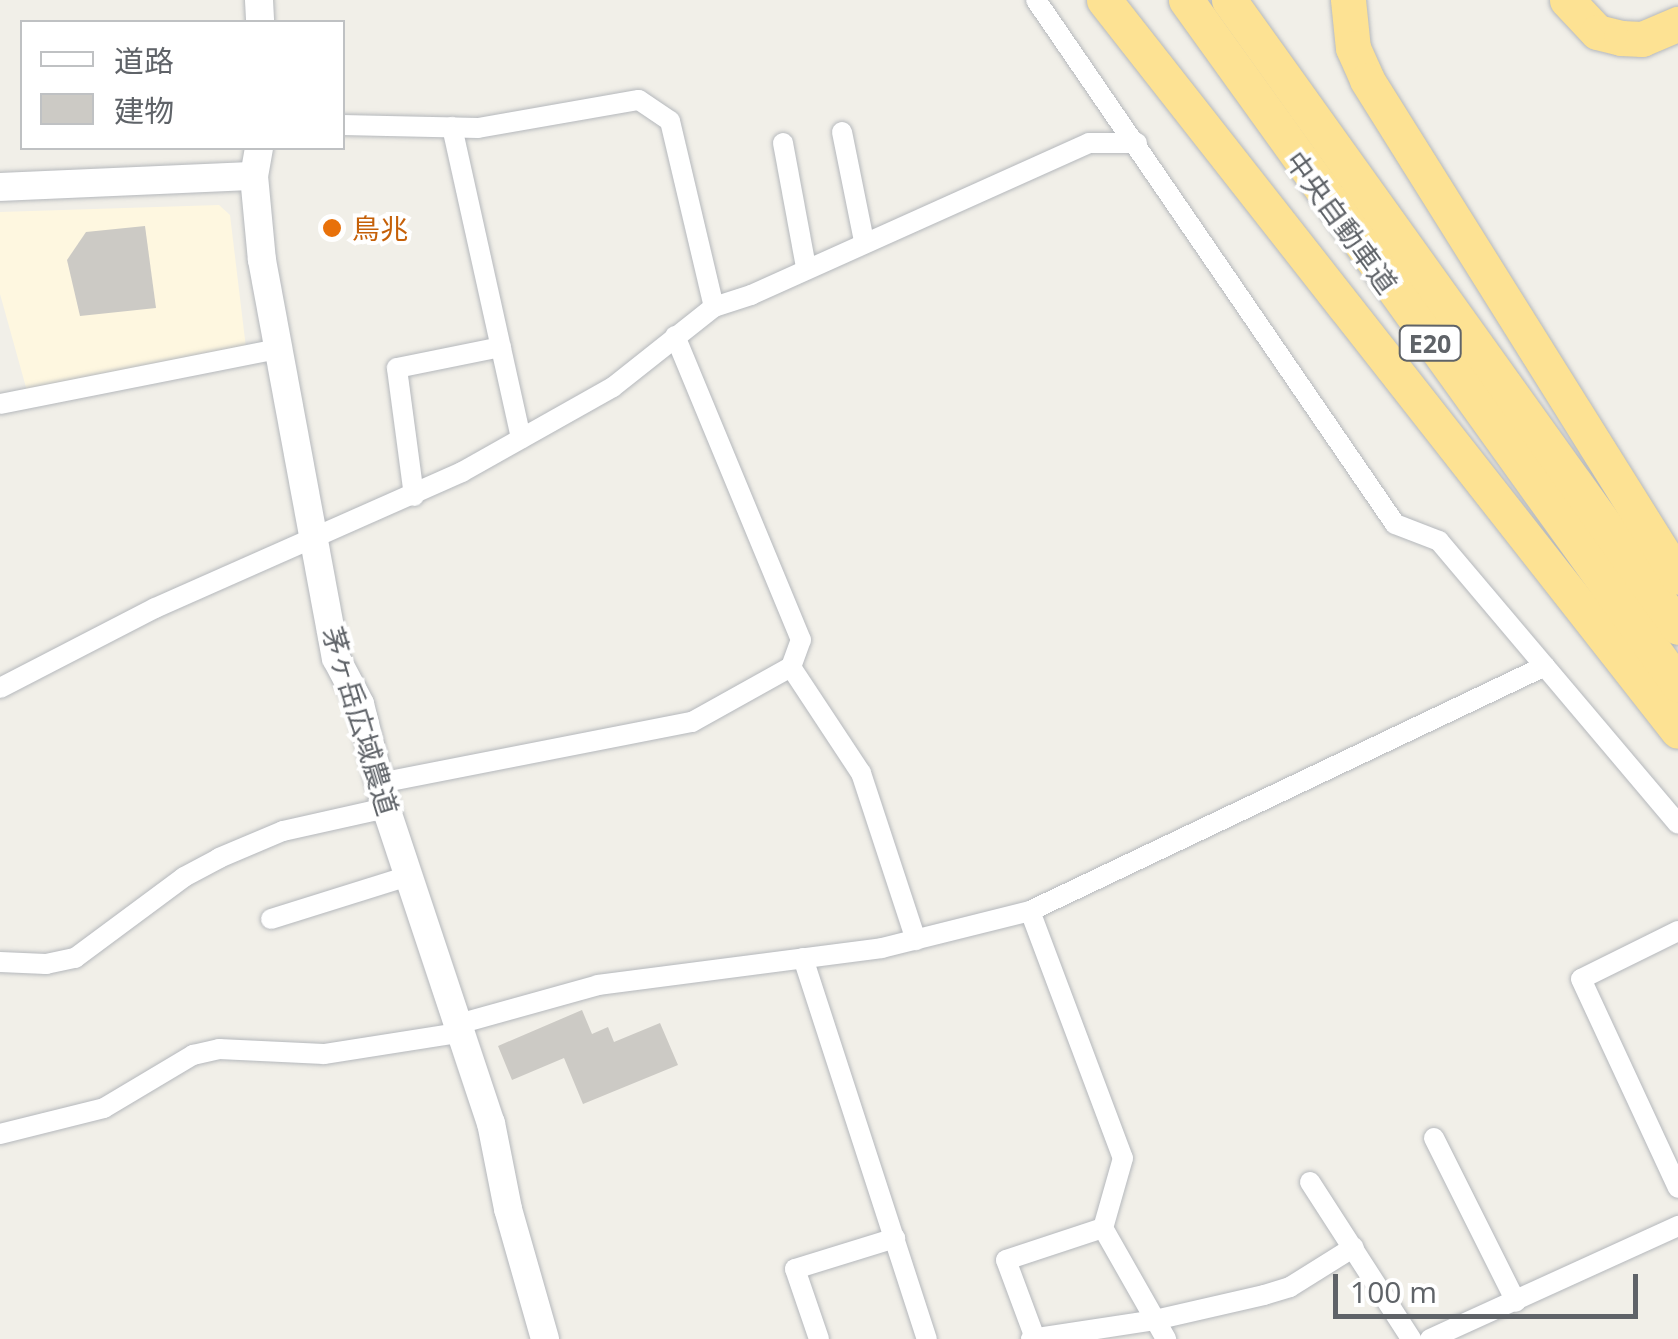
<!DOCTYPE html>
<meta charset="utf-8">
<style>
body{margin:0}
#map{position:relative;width:1678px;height:1339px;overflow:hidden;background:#f1efe8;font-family:"Open Sans","Noto Sans JP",sans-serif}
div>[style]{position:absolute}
.commercial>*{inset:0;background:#fef7e0}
.building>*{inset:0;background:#cccac5}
.roads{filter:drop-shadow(0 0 2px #b5b8bc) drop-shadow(0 0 2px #b5b8bc)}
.street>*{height:20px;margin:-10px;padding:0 10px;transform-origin:10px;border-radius:10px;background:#fff}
.secondary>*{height:28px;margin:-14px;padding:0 14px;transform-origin:14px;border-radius:14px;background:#fff}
.highway>*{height:35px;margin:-17.5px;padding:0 17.5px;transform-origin:17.5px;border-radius:17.5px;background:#fde293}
.dots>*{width:28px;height:28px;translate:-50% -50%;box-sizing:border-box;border:5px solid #fff;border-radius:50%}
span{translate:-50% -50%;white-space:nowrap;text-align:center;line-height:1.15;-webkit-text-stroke:8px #fff;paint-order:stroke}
.shield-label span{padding:2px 8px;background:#fff;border:2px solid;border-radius:8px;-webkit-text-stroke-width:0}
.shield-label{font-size:25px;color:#5f6368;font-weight:700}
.street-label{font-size:28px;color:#5f6368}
.food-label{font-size:28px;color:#c56008}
.left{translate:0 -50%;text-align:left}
.legend{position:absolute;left:20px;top:20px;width:325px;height:130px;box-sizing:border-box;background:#fff;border:2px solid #bfc1c3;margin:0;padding:12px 18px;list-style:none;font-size:30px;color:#5f6368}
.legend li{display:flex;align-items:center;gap:20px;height:50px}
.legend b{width:50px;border:2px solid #bfc1c3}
.scale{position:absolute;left:1333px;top:1274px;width:305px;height:45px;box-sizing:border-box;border:5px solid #5f6368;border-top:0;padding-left:12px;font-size:30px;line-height:35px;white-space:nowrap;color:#5f6368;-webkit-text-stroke:8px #fff;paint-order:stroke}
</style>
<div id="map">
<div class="commercial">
<div style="clip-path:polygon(219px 205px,230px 215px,246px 348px,27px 391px,0 294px,0 212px)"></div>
</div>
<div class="building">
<div style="clip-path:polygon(145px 226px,156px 308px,80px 316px,67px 260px,86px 232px)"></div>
<div style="clip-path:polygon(582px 1010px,592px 1034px,608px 1027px,614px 1042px,660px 1023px,678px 1065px,583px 1104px,564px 1058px,512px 1080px,498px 1046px)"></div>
</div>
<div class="roads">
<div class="street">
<div style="left:1036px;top:0;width:635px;rotate:55.58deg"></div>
<div style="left:1395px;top:524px;width:47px;rotate:21.1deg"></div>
<div style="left:1439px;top:541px;width:370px;rotate:49.8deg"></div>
<div style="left:342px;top:125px;width:136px;rotate:1.3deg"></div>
<div style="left:478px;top:128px;width:163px;rotate:-9.9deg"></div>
<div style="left:639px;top:100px;width:37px;rotate:34deg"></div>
<div style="left:670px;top:121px;width:191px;rotate:76.7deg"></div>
<div style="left:452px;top:127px;width:319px;rotate:77.5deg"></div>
<div style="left:842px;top:132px;width:111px;rotate:78.6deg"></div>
<div style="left:783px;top:143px;width:126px;rotate:79.5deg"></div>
<div style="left:0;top:404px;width:282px;rotate:-11.2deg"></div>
<div style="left:414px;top:496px;width:129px;rotate:-97.6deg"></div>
<div style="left:397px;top:368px;width:106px;rotate:-11.4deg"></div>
<div style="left:791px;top:667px;width:127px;rotate:56.6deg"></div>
<div style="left:861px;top:773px;width:176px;rotate:71.8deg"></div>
<div style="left:0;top:688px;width:174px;rotate:-27.3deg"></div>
<div style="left:155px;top:608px;width:336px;rotate:-23.9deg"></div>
<div style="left:462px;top:472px;width:173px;rotate:-29.4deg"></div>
<div style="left:613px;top:387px;width:129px;rotate:-38.4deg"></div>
<div style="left:714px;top:307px;width:39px;rotate:-18deg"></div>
<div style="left:751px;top:295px;width:371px;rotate:-24.2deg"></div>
<div style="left:1089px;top:143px;width:48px"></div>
<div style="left:380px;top:783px;width:318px;rotate:-11.1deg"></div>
<div style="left:692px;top:722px;width:113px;rotate:-29.1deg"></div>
<div style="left:791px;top:667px;width:29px;rotate:-70deg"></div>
<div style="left:801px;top:640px;width:329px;rotate:-112.5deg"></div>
<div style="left:1030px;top:911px;width:264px;rotate:69.4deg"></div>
<div style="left:1123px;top:1158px;width:73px;rotate:105.9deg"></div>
<div style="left:1103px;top:1228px;width:128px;rotate:60.4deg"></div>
<div style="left:271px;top:919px;width:144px;rotate:-17.4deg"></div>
<div style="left:1678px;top:931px;width:108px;rotate:153.7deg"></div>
<div style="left:1581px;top:979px;width:230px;rotate:65.1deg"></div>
<div style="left:803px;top:958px;width:401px;rotate:72deg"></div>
<div style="left:0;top:962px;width:46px;rotate:2.5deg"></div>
<div style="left:46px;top:964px;width:30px;rotate:-12deg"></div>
<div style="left:75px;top:958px;width:136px;rotate:-36.6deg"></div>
<div style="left:184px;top:877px;width:40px;rotate:-28deg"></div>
<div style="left:219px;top:858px;width:69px;rotate:-22.9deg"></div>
<div style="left:283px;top:831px;width:106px;rotate:-12.6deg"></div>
<div style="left:455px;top:1025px;width:148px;rotate:-15.6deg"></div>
<div style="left:598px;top:985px;width:286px;rotate:-7.4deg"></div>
<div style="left:882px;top:948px;width:153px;rotate:-14deg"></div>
<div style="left:1030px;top:911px;width:570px;rotate:-25.44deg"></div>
<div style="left:0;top:1134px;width:107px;rotate:-14deg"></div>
<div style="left:104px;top:1108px;width:104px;rotate:-30.8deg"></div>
<div style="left:193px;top:1055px;width:27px;rotate:-13deg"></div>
<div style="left:219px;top:1049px;width:105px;rotate:2.7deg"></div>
<div style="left:324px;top:1054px;width:136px;rotate:-8.9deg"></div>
<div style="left:1434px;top:1138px;width:183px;rotate:63.4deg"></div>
<div style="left:1310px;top:1182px;width:187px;rotate:57.2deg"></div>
<div style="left:1035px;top:1338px;width:83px;rotate:-110.4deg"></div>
<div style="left:1006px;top:1260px;width:102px;rotate:-18.3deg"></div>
<div style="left:819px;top:1339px;width:74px;rotate:-108.9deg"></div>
<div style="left:795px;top:1269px;width:105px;rotate:-17.2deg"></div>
<div style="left:1031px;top:1339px;width:125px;rotate:-8.7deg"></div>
<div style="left:1155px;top:1320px;width:112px;rotate:-12.9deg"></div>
<div style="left:1264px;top:1295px;width:27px;rotate:-17deg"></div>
<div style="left:1290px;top:1287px;width:75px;rotate:-32deg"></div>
<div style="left:1430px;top:1339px;width:273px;rotate:-24.5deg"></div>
</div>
<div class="secondary">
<div style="left:259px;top:0;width:22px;rotate:87deg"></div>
<div style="left:259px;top:148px;width:28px;rotate:100deg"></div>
<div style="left:254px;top:176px;width:84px;rotate:84.6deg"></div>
<div style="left:262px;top:260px;width:405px;rotate:79.5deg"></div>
<div style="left:336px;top:658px;width:52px;rotate:62.4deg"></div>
<div style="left:360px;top:704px;width:107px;rotate:76deg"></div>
<div style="left:386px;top:808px;width:332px;rotate:71.6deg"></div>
<div style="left:491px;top:1123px;width:88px;rotate:78.8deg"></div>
<div style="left:508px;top:1209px;width:135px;rotate:74.1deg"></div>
<div style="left:0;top:187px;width:254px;rotate:-2.5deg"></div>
</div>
<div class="highway">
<div style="left:1104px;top:0;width:929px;rotate:51.86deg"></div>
<div style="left:1186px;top:0;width:843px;rotate:54.27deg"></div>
<div style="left:1229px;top:0;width:771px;rotate:54.39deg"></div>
<div style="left:1348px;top:0;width:48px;rotate:84.1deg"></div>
<div style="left:1353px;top:48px;width:35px;rotate:66deg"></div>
<div style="left:1367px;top:80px;width:586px;rotate:57.96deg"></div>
<div style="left:1567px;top:0;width:44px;rotate:46.8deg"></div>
<div style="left:1597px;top:32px;width:25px;rotate:14deg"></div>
<div style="left:1621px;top:38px;width:21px;rotate:3deg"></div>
<div style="left:1642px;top:39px;width:39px;rotate:-23deg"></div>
</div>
</div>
<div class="dots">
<div style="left:332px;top:228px;background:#e8710a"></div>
</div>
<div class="shield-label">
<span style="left:1430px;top:343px">E20</span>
</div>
<div class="street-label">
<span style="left:1342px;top:222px;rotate:54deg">中央自動車道</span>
<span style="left:361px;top:721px;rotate:73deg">茅ヶ岳広域農道</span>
</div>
<div class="food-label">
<span class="left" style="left:352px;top:228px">鳥兆</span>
</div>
<ul class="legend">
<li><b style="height:12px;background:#fff"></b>道路</li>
<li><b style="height:28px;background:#cccac5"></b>建物</li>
</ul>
<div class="scale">100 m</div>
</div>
